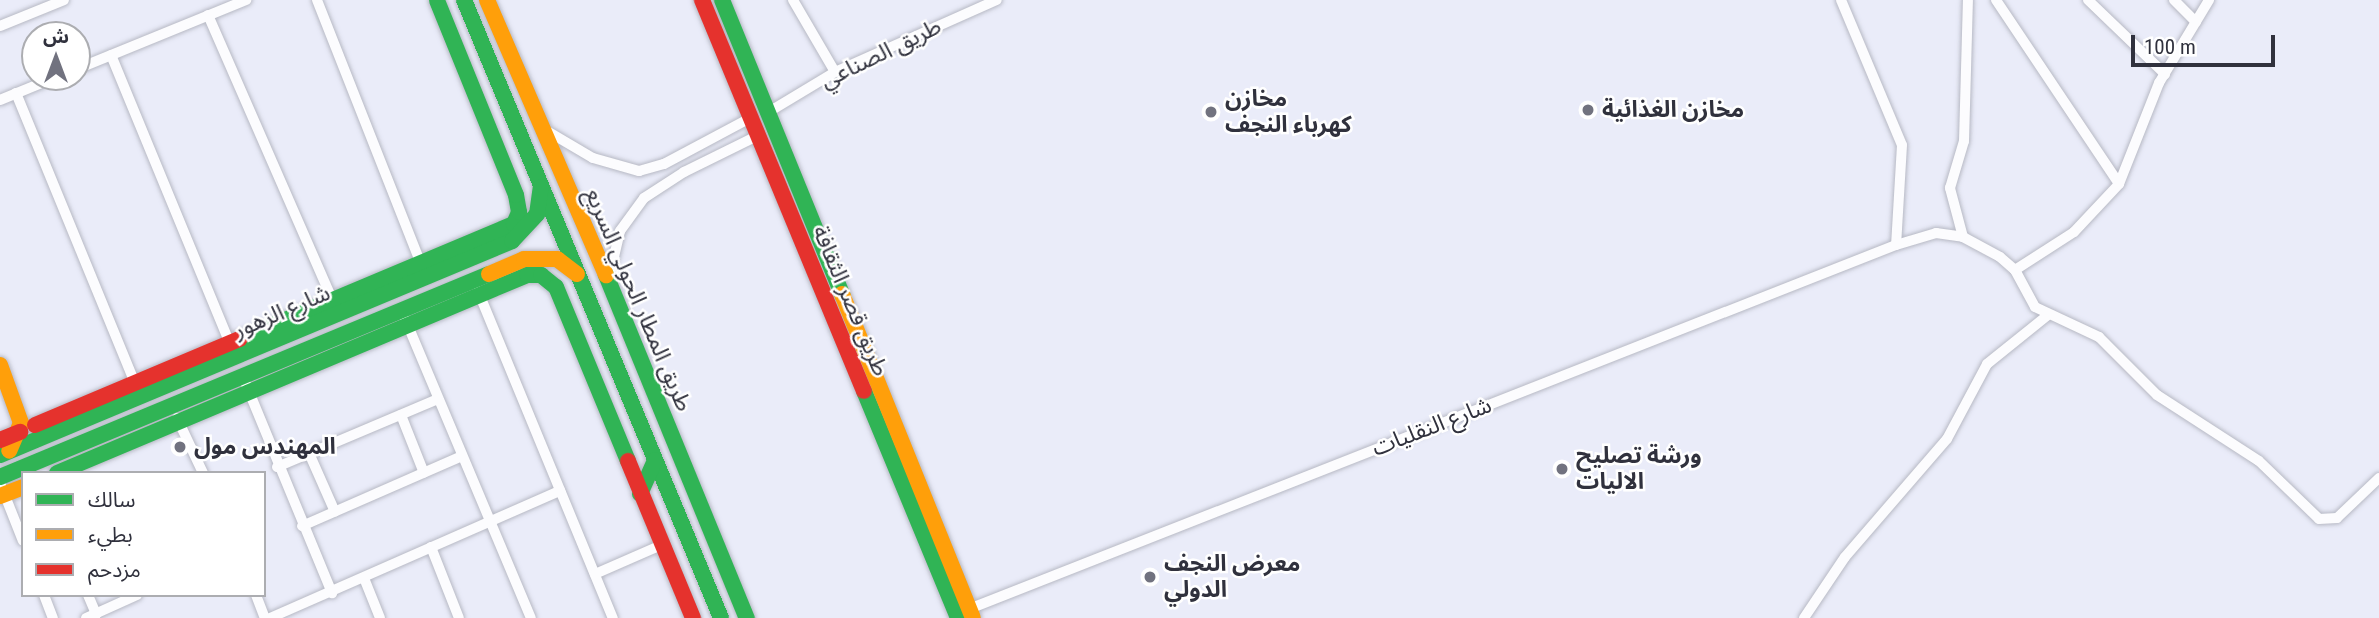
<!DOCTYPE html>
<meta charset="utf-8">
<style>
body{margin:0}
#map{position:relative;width:2379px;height:618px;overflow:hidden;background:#eaecf9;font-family:"Roboto Condensed","Noto Sans Arabic",sans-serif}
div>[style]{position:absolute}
.roads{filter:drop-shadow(0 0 2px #b7b9c4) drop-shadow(0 0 2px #b7b9c4)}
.street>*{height:10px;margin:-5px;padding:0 5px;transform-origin:5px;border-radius:5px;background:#fcfcfe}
.fast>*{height:16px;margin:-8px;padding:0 8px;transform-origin:8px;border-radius:8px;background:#30b455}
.slow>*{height:16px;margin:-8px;padding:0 8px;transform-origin:8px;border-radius:8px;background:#ff9f0a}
.jam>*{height:16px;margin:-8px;padding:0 8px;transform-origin:8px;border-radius:8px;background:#e5322d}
.dots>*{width:19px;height:19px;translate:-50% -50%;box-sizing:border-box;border:4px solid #fff;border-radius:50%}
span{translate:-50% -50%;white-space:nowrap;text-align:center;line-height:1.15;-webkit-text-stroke:5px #fff;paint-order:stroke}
.street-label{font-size:23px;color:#30313d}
.poi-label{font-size:23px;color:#30313d;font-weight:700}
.left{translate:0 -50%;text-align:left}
.legend{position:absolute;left:21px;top:471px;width:245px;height:126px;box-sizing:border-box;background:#fff;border:2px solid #acadb1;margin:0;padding:9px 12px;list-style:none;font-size:21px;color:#30313d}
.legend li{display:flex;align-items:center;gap:14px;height:35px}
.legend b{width:35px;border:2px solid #acadb1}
.north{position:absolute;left:21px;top:21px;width:70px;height:70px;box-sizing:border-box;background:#fff;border:2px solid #acadb1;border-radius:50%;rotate:0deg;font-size:19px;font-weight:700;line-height:28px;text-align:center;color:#30313d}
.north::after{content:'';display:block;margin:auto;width:24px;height:32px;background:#71727f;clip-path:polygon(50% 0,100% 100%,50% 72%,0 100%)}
.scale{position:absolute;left:2131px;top:35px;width:144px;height:32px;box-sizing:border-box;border:4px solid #30313d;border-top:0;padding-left:9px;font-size:21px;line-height:24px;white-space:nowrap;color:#30313d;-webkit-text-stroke:5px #fff;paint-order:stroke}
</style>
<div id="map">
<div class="roads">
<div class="street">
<div style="left:317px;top:0;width:284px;rotate:68.5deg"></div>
<div style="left:793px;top:0;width:83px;rotate:59.7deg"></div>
<div style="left:1841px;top:0;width:157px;rotate:67.2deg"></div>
<div style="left:1902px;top:145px;width:100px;rotate:93.4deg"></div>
<div style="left:1996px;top:0;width:221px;rotate:56.2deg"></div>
<div style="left:2088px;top:0;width:107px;rotate:43.9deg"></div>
<div style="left:2174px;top:0;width:31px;rotate:45deg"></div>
<div style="left:208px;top:15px;width:312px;rotate:66.4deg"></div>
<div style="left:0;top:26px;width:69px;rotate:-22.1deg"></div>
<div style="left:111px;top:55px;width:313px;rotate:67.6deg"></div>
<div style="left:77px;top:69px;width:183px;rotate:-22.2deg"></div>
<div style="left:16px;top:93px;width:313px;rotate:67.7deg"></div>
<div style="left:0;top:100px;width:61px;rotate:-22.3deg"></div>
<div style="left:767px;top:113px;width:79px;rotate:-31.1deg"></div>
<div style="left:835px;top:72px;width:177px;rotate:-24deg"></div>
<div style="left:542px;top:128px;width:59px;rotate:30.5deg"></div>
<div style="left:593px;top:158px;width:48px;rotate:15.8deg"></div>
<div style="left:639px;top:171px;width:26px;rotate:-16deg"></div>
<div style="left:664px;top:164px;width:98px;rotate:-28.1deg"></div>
<div style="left:1963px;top:237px;width:51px;rotate:-104.9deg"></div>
<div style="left:1950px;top:188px;width:49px;rotate:-73.4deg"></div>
<div style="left:1964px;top:141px;width:141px;rotate:-88.4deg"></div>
<div style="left:2015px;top:270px;width:70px;rotate:-32.8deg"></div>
<div style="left:2074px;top:232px;width:66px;rotate:-46.8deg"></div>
<div style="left:2119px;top:184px;width:109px;rotate:-68.4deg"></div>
<div style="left:2159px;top:83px;width:97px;rotate:-58.9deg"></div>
<div style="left:609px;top:278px;width:48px;rotate:-76.8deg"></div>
<div style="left:620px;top:231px;width:41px;rotate:-54deg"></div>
<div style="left:644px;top:198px;width:48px;rotate:-33deg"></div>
<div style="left:684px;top:172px;width:81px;rotate:-26.3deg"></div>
<div style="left:478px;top:291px;width:354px;rotate:67.6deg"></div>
<div style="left:401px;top:309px;width:335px;rotate:67.2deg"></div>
<div style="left:243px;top:377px;width:234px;rotate:67.6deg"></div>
<div style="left:401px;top:415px;width:62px;rotate:68.4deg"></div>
<div style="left:177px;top:418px;width:61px;rotate:64.7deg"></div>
<div style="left:309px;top:453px;width:64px;rotate:66.2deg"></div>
<div style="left:277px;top:467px;width:175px;rotate:-22.9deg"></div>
<div style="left:0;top:483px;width:62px;rotate:68.4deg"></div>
<div style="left:302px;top:526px;width:175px;rotate:-23.6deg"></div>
<div style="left:431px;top:547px;width:76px;rotate:68.5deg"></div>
<div style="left:595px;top:574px;width:70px;rotate:-23.6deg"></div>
<div style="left:364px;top:578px;width:43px;rotate:68.2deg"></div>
<div style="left:44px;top:595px;width:25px;rotate:69deg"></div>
<div style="left:88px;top:595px;width:21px;rotate:67deg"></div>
<div style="left:256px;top:595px;width:25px;rotate:69deg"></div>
<div style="left:969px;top:609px;width:996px;rotate:-21.44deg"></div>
<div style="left:1896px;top:245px;width:42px;rotate:-16.7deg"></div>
<div style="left:1936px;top:233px;width:27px;rotate:8deg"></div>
<div style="left:1963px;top:237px;width:42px;rotate:28.4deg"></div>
<div style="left:2000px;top:257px;width:20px;rotate:41deg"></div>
<div style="left:2015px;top:270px;width:42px;rotate:61.6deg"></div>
<div style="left:2035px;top:307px;width:71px;rotate:25.1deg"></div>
<div style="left:2099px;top:337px;width:82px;rotate:45deg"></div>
<div style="left:2157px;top:395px;width:121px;rotate:32.9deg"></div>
<div style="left:2259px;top:461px;width:83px;rotate:44deg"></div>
<div style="left:2319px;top:519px;width:18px;rotate:-3deg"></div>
<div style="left:2337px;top:518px;width:58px;rotate:-43.6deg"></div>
<div style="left:86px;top:618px;width:56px;rotate:-24.3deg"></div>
<div style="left:270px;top:618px;width:317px;rotate:-23.7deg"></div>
<div style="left:1804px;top:618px;width:73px;rotate:-56.1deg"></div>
<div style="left:1845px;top:557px;width:156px;rotate:-49.2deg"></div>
<div style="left:1947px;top:439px;width:85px;rotate:-61.9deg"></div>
<div style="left:1987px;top:364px;width:78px;rotate:-38.8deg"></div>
</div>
<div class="fast">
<div style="left:464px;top:0;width:669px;rotate:67.42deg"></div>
<div style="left:722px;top:0;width:318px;rotate:67.8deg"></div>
<div style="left:606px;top:275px;width:371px;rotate:67.7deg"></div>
<div style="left:240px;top:339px;width:297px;rotate:-22.8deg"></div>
<div style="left:514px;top:224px;width:13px;rotate:-67deg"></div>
<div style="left:519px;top:212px;width:17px;rotate:-100deg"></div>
<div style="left:516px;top:195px;width:210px;rotate:-112.1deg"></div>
<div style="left:864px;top:391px;width:246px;rotate:67.5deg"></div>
<div style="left:0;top:455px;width:555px;rotate:-22.68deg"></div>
<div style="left:512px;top:241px;width:37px;rotate:-47deg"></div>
<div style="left:537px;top:214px;width:27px;rotate:-82deg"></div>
<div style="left:57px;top:473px;width:510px;rotate:-22.84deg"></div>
<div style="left:527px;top:275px;width:14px"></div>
<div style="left:541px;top:275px;width:19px;rotate:39deg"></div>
<div style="left:556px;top:287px;width:188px;rotate:67.5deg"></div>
<div style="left:0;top:477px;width:529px;rotate:-22.54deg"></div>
<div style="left:640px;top:494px;width:37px;rotate:-66deg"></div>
</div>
<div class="slow">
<div style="left:487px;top:0;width:300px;rotate:66.6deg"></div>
<div style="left:489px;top:274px;width:38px;rotate:-23deg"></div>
<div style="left:524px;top:259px;width:33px"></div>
<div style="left:557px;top:259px;width:25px;rotate:37deg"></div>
<div style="left:842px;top:294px;width:349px;rotate:68deg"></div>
<div style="left:0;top:365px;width:62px;rotate:70.1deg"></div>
<div style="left:21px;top:423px;width:30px;rotate:113deg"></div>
<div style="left:0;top:496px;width:25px;rotate:-21deg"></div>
</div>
<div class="jam">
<div style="left:702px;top:0;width:423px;rotate:67.5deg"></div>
<div style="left:35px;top:425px;width:222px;rotate:-22.8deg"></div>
<div style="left:0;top:440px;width:22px;rotate:-22deg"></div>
<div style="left:628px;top:461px;width:170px;rotate:67.5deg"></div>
</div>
</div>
<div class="dots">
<div style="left:1588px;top:110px;background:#71727f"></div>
<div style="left:1211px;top:112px;background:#71727f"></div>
<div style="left:180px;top:447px;background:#71727f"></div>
<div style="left:1562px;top:469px;background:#71727f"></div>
<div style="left:1150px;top:577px;background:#71727f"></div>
</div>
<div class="street-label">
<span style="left:881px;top:54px;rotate:-26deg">طريق الصناعي</span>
<span style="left:638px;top:300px;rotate:67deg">طريق المطار الحولي السريع</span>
<span style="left:850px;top:301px;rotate:67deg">طريق قصر الثقافة</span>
<span style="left:282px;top:312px;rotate:-23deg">شارع الزهور</span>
<span style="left:1432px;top:427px;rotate:-21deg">شارع النقليات</span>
</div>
<div class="poi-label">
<span class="left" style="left:1225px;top:112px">مخازن<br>كهرباء النجف</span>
<span class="left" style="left:1602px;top:110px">مخازن الغذائية</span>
<span class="left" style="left:194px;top:447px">المهندس مول</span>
<span class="left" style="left:1576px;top:469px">ورشة تصليح<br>الاليات</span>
<span class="left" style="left:1164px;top:577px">معرض النجف<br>الدولي</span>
</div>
<ul class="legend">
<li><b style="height:9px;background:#30b455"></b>سالك</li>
<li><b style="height:9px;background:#ff9f0a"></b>بطيء</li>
<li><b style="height:9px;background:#e5322d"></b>مزدحم</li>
</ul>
<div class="north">ش</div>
<div class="scale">100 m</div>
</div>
